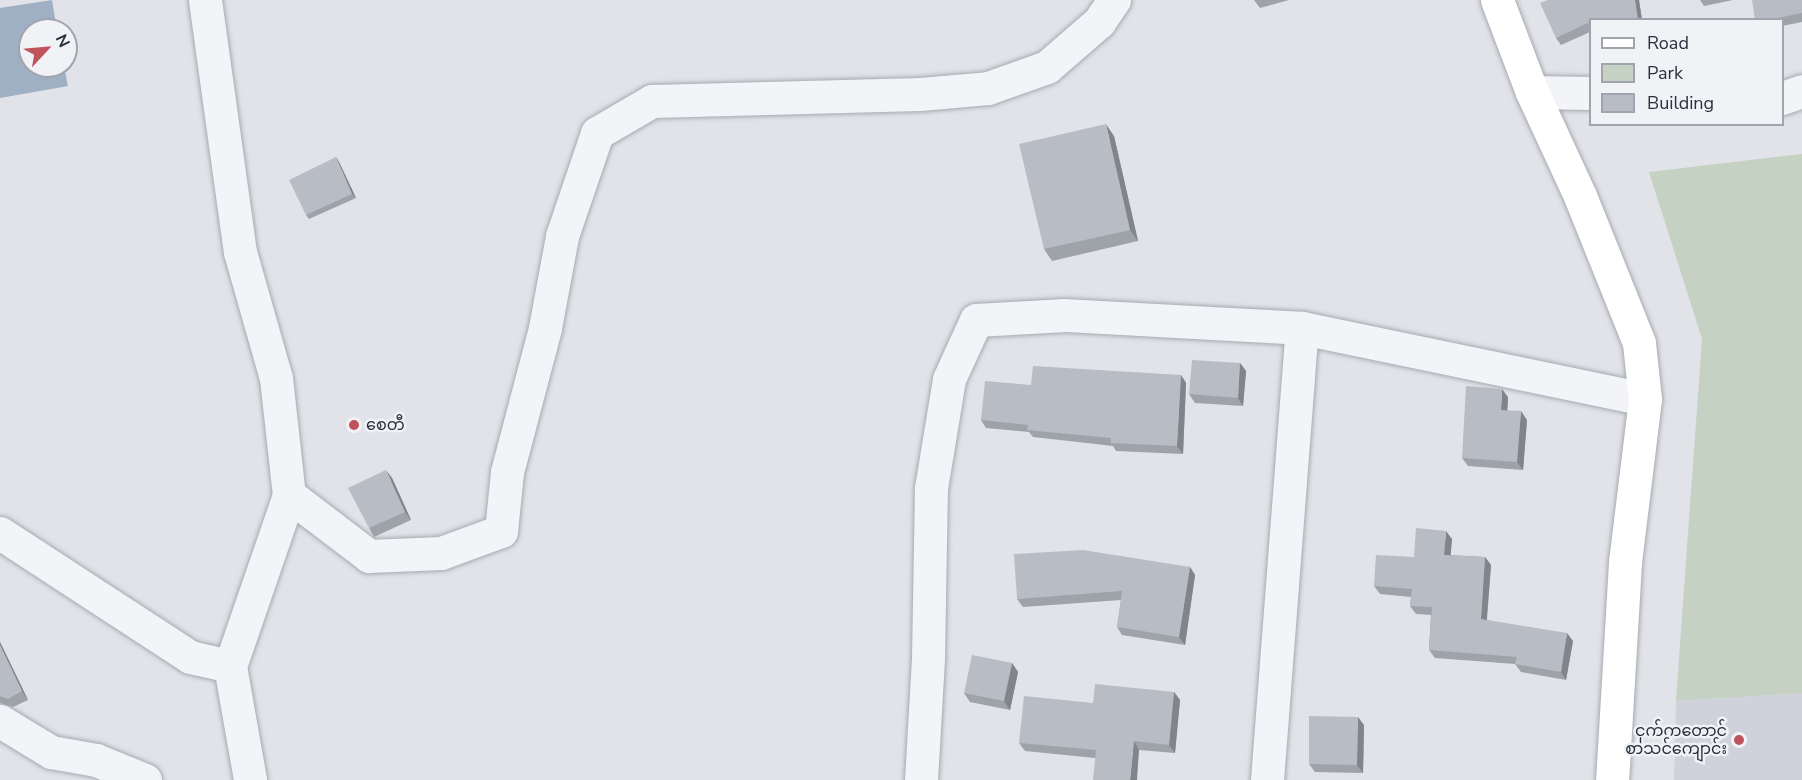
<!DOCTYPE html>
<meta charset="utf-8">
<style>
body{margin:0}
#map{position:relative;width:1802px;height:780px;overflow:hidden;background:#e1e3e8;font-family:"Nunito Sans","Noto Sans Myanmar",sans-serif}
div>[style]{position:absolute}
.built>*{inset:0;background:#cfd2da}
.green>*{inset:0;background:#c5d1c3}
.water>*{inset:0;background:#9fafc4}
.roads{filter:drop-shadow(0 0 2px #a7aab2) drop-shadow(0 0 2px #a7aab2)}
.minor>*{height:33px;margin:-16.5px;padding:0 16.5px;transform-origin:16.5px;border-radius:16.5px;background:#f3f4f7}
.major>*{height:33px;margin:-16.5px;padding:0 16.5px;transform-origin:16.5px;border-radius:16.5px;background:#fff}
.wall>*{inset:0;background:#9ea2a9}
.shaded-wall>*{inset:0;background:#818489}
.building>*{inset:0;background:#b8bcc4}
.dots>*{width:16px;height:16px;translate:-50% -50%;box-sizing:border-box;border:3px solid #f0f2f6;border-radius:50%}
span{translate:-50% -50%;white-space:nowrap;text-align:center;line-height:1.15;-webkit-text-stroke:5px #f0f2f6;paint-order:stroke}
.poi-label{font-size:16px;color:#2b303e}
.left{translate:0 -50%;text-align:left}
.right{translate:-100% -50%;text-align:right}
.legend{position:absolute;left:1589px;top:18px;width:195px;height:108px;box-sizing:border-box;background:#f0f2f6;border:2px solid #a1a4ac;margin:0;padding:8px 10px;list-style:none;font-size:18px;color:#2b303e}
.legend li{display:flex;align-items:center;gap:12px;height:30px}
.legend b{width:30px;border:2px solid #a1a4ac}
.north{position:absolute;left:18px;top:18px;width:60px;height:60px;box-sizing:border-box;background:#f0f2f6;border:2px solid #a1a4ac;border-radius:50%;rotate:64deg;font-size:16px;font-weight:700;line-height:24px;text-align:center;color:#2b303e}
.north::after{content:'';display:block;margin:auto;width:21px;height:27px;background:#c0525c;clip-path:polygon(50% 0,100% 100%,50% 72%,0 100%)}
</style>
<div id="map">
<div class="built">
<div style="clip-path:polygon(1802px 693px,1802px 780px,1674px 780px,1676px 701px)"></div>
</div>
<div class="green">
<div style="clip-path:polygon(1802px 154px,1802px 693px,1676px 701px,1702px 339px,1649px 172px)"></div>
</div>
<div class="water">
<div style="clip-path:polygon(52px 0,57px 30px,30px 30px,30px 66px,64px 66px,68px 86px,0 98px,0 8px)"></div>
</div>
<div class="roads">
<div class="minor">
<div style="left:205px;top:0;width:254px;rotate:82.1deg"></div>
<div style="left:240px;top:252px;width:131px;rotate:74.1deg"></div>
<div style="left:276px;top:378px;width:118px;rotate:83.7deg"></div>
<div style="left:289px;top:495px;width:181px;rotate:109deg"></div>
<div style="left:230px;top:666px;width:116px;rotate:80deg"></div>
<div style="left:1532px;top:92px;width:58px;rotate:1deg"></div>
<div style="left:1782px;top:98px;width:21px;rotate:-19deg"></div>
<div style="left:289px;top:495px;width:101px;rotate:37.3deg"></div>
<div style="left:369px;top:556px;width:72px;rotate:-2.4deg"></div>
<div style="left:441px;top:553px;width:64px;rotate:-20.1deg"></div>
<div style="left:501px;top:531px;width:59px;rotate:-84.2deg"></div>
<div style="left:507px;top:472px;width:149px;rotate:-75.2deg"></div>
<div style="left:545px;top:328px;width:94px;rotate:-79.5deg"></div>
<div style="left:562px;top:236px;width:109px;rotate:-71.2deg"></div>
<div style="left:597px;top:133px;width:64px;rotate:-30.2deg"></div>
<div style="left:652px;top:101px;width:268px;rotate:-1.5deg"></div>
<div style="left:920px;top:94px;width:68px;rotate:-5deg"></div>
<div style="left:988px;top:88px;width:63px;rotate:-19.6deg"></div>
<div style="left:1047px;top:67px;width:69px;rotate:-40.9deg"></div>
<div style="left:1099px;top:22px;width:27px;rotate:-56deg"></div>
<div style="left:0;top:533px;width:227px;rotate:33.1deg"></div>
<div style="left:190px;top:657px;width:41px;rotate:12.7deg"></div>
<div style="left:0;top:721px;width:60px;rotate:31.3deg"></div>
<div style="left:51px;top:752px;width:46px;rotate:10.1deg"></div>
<div style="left:96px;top:760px;width:53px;rotate:22.2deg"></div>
<div style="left:921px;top:780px;width:122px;rotate:-86.7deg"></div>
<div style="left:928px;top:658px;width:170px;rotate:-89deg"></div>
<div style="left:931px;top:488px;width:110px;rotate:-80.6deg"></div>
<div style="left:949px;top:379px;width:65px;rotate:-65.4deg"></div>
<div style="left:976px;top:320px;width:89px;rotate:-3.2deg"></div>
<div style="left:1065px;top:315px;width:237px;rotate:3.1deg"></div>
<div style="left:1302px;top:328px;width:350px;rotate:11.7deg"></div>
<div style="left:1267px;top:780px;width:453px;rotate:-85.6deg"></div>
</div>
<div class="major">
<div style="left:1497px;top:0;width:98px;rotate:69.2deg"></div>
<div style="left:1532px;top:92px;width:115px;rotate:65.2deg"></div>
<div style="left:1580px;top:196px;width:158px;rotate:68.1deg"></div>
<div style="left:1639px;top:343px;width:56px;rotate:83.9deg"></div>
<div style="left:1645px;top:399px;width:165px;rotate:97deg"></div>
<div style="left:1625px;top:563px;width:217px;rotate:93.4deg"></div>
</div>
</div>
<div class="wall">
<div style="clip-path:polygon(1254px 0,1289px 0,1260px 8px)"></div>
<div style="clip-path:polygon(1548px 0,1639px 0,1642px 20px,1590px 20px,1590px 32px,1561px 45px,1556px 38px)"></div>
<div style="clip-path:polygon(1700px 0,1733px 0,1704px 6px)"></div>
<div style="clip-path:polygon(1802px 0,1802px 22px,1782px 26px,1782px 20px,1755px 20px)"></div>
<div style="clip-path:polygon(1114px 136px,1138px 241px,1052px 261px,1044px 249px)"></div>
<div style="clip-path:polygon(336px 157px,339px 162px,356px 198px,309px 219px,306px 215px)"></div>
<div style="clip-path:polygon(1240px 363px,1246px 371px,1243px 406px,1195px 403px,1189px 394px)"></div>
<div style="clip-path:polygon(1181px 375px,1186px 383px,1183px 454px,1116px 451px,1113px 446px,1033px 437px,1029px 432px,986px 428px,981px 420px,1031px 385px)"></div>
<div style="clip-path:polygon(1508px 397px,1507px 410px,1527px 420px,1523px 470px,1468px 466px,1462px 458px)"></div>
<div style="clip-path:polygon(392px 478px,411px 520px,374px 537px,369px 528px)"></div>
<div style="clip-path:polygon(1452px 539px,1450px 555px,1485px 557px,1491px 565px,1487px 620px,1573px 641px,1566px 680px,1521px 672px,1515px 664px,1435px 658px,1429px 650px,1431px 615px,1416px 614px,1410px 606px,1411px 597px,1380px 594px,1374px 586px,1414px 557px)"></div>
<div style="clip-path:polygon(1190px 567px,1195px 575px,1185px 645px,1122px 635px,1117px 627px,1121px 600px,1023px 607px,1017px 599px)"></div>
<div style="clip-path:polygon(0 642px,28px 700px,13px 707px,0 703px)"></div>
<div style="clip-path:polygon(1012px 663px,1018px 672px,1010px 710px,970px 702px,964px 693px)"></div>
<div style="clip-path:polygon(1174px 692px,1180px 700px,1175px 753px,1139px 750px,1095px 758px,1025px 751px,1019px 743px)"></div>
<div style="clip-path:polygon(1364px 725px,1363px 773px,1315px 772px,1309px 764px)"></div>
</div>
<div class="shaded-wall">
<div style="clip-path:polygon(1635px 0,1639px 0,1642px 20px,1638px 20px)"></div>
<div style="clip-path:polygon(1106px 124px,1114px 136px,1138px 241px,1130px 230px)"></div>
<div style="clip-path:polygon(336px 157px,339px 162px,356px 198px,352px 194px)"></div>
<div style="clip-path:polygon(1240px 363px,1246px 371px,1243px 406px,1238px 398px)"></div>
<div style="clip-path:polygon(1181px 375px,1186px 383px,1183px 454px,1177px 446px)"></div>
<div style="clip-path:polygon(1502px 389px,1508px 397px,1507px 418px,1501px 410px)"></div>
<div style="clip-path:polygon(1521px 411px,1527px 420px,1523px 470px,1517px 462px)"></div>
<div style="clip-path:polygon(386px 470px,392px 478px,411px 520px,405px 512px)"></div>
<div style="clip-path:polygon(1446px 531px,1452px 539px,1450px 563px,1444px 555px)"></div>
<div style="clip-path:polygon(1485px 557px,1491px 565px,1486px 627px,1481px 619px)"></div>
<div style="clip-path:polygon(1190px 567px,1195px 575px,1185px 645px,1179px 637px)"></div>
<div style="clip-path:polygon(1567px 633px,1573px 641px,1566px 680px,1561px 672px)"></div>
<div style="clip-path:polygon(0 642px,28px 700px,22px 691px,0 645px)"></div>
<div style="clip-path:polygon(1012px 663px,1018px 672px,1010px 710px,1004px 701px)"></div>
<div style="clip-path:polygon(1174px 692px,1180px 700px,1175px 753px,1169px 745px)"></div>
<div style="clip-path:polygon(1358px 717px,1364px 725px,1363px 773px,1357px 765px)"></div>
<div style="clip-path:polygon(1134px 741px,1139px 750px,1137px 780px,1130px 780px)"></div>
</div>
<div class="building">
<div style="clip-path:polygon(1548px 0,1635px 0,1638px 20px,1600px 20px,1600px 18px,1597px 20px,1590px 20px,1590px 22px,1556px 38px,1540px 3px)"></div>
<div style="clip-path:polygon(1752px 0,1802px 0,1802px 13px,1769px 20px,1755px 20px)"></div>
<div style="clip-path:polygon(1106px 124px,1130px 230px,1044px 249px,1019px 144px)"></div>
<div style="clip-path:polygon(336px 157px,352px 194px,306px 215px,289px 180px)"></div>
<div style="clip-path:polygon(1192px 360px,1240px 363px,1238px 398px,1189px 394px)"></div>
<div style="clip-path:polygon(1033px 366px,1181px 375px,1177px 446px,1111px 443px,1111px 438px,1027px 430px,1028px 425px,981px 420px,985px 381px,1031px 385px)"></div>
<div style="clip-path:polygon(1466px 386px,1502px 389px,1501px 410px,1521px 411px,1517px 462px,1462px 458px)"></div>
<div style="clip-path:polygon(386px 470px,405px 512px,369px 528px,348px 488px)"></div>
<div style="clip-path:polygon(1416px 528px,1446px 531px,1444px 555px,1485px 557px,1481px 619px,1567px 633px,1561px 672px,1515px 664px,1517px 657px,1429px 650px,1432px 607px,1410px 606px,1412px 589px,1374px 586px,1376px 555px,1414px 557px)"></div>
<div style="clip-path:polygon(1083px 550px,1190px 567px,1179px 637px,1117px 627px,1122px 591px,1017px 599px,1014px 554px)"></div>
<div style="clip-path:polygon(0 645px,22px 691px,8px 699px,0 696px)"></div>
<div style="clip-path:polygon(972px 655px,1012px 663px,1004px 701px,964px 693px)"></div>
<div style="clip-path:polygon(1095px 684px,1174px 692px,1169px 745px,1134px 741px,1130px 780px,1093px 780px,1096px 750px,1019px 743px,1024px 696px,1093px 703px)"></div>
<div style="clip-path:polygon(1309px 716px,1358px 717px,1357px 765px,1309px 764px)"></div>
</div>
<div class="dots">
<div style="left:354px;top:425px;background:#c0525c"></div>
<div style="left:1739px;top:740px;background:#c0525c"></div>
</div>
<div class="poi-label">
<span class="left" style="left:366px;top:425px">စေတီ</span>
<span class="right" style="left:1727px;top:740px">ငှက်ကတောင်<br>စာသင်ကျောင်း</span>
</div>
<ul class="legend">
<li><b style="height:8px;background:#fff"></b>Road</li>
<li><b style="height:16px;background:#c5d1c3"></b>Park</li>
<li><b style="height:16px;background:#b8bcc4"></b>Building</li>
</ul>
<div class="north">N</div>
</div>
